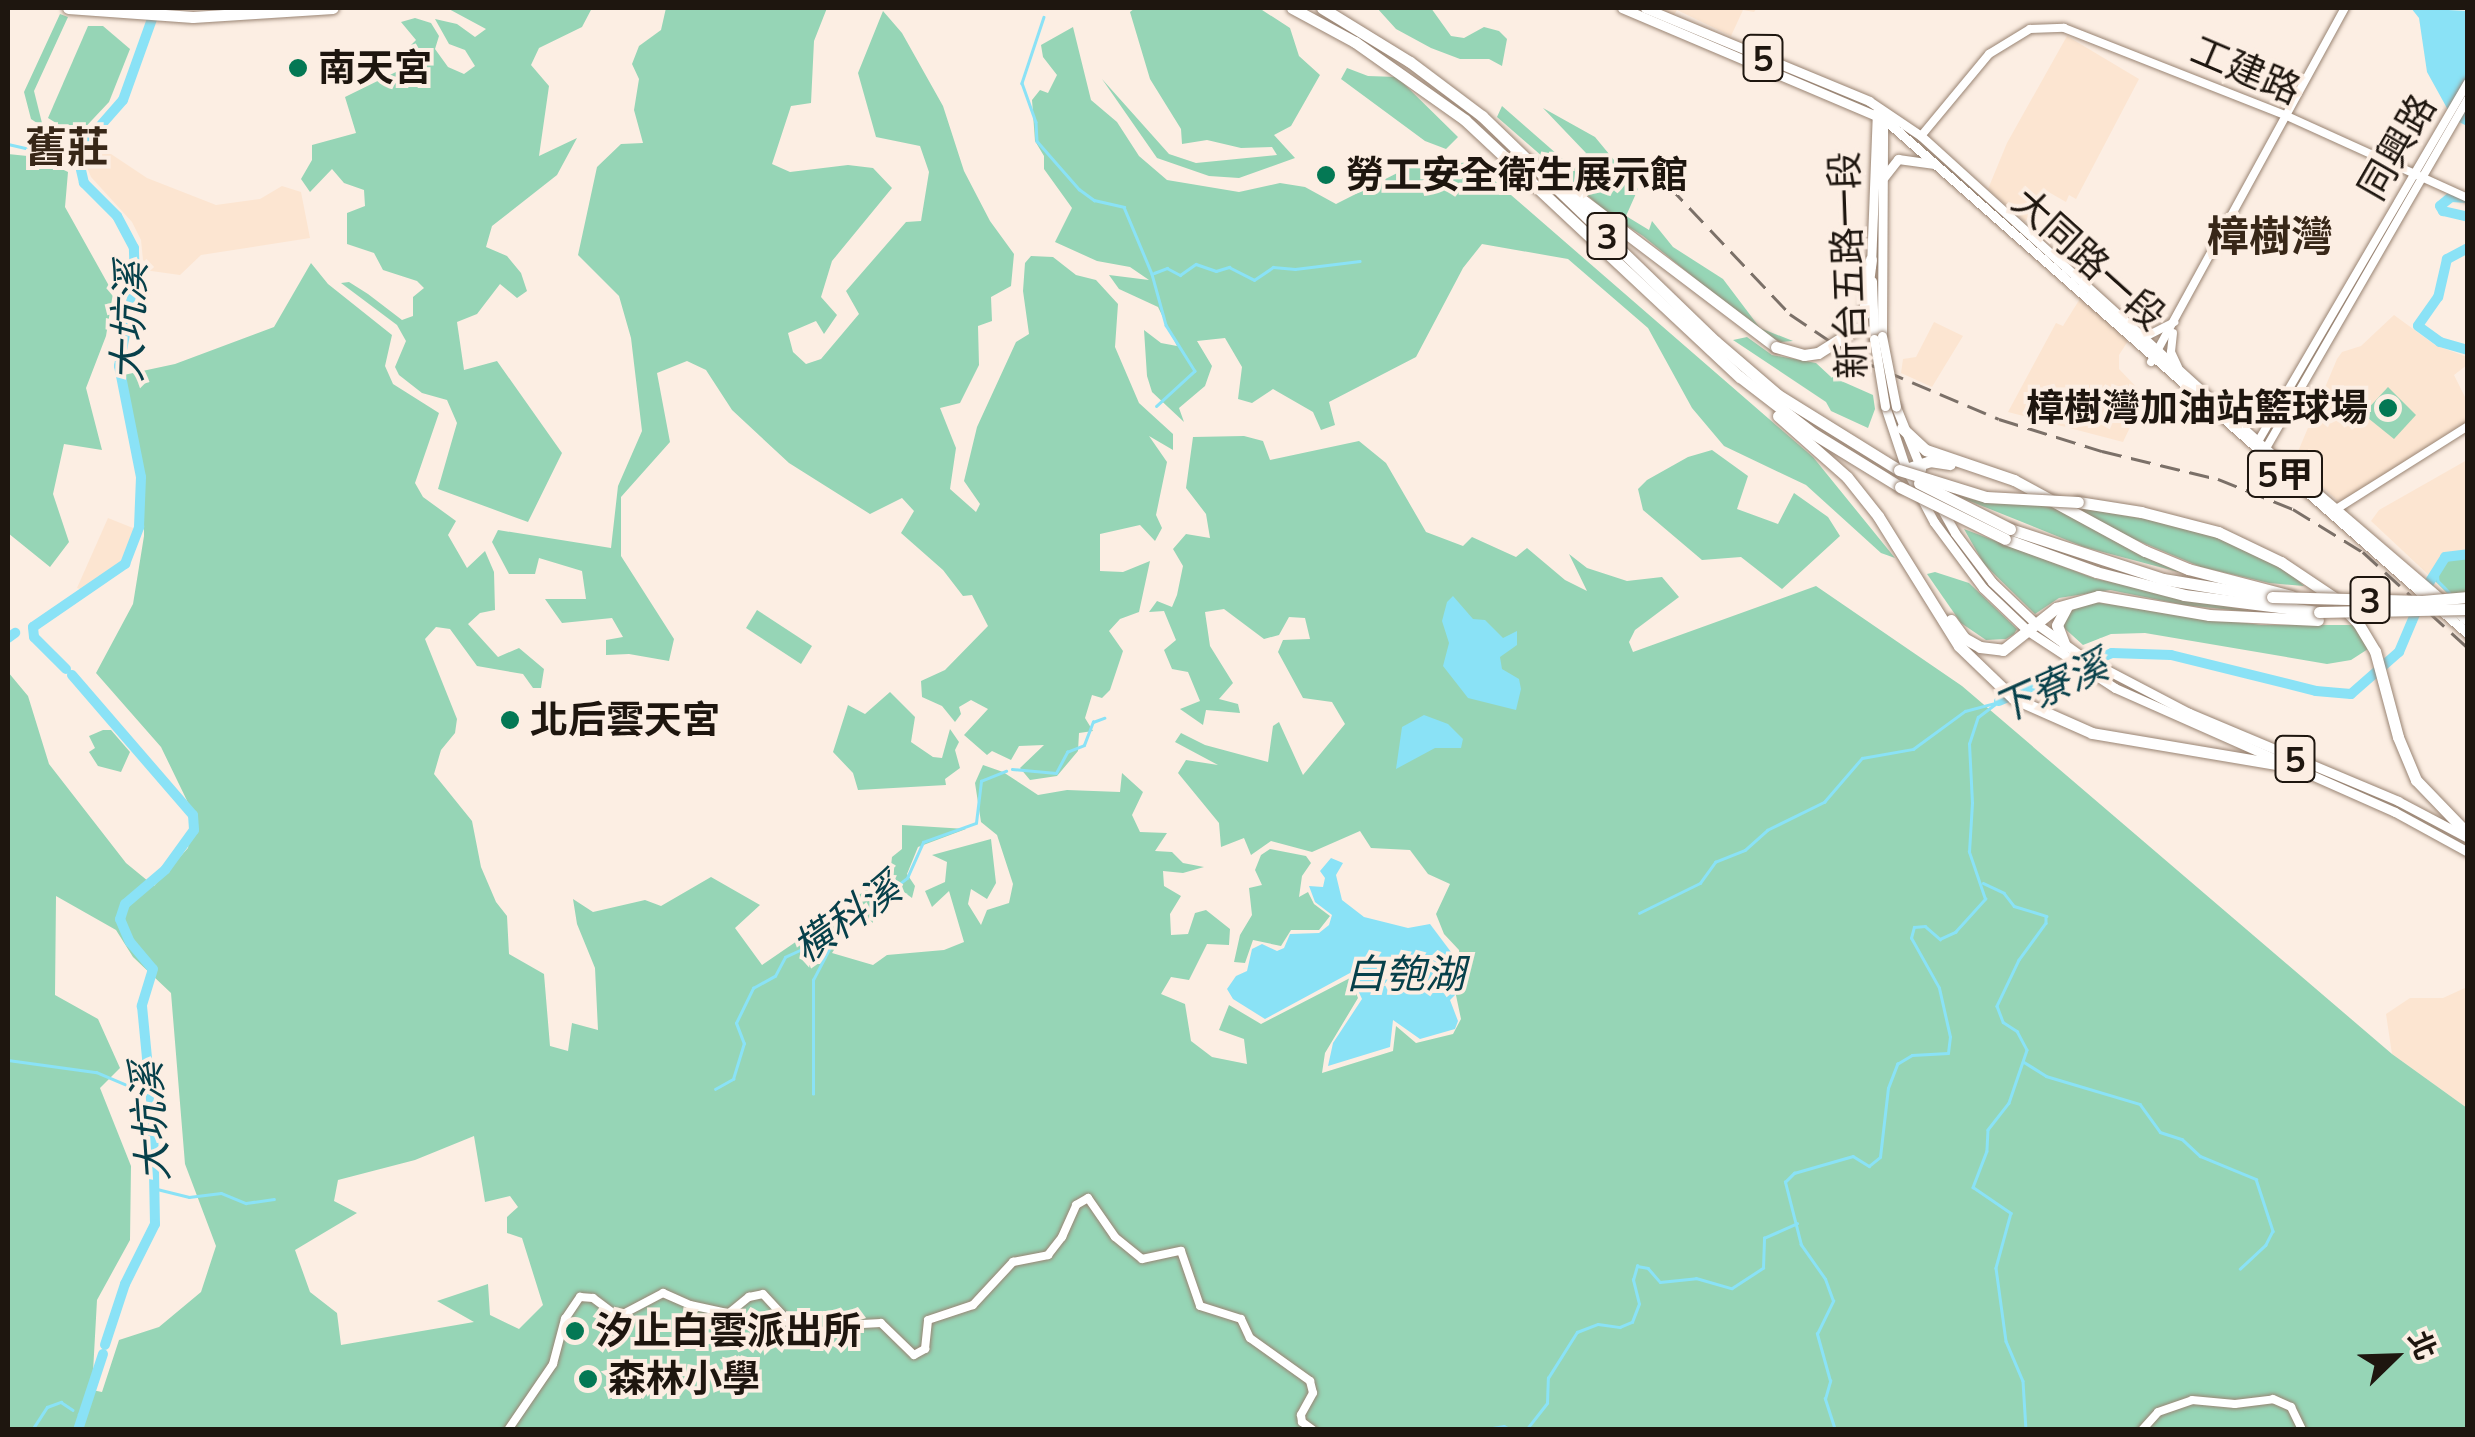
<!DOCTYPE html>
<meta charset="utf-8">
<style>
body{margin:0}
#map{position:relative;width:2475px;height:1437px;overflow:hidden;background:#fceee3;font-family:Mulish,"Noto Sans TC",sans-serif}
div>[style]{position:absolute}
.built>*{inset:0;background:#fce5d1}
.green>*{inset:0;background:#96d5b6}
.water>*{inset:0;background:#8ae2f6}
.stream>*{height:2.5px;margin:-1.25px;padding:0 1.25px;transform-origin:1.25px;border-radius:1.25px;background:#8ae2f6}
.river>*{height:10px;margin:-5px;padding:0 5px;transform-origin:5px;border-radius:5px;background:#8ae2f6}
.roads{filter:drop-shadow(0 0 2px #998473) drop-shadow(0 0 2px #998473)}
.secondary>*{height:8px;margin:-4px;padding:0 4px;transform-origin:4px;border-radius:4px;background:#fff}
.primary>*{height:9px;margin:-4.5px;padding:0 4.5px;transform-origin:4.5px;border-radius:4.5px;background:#fff}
.highway>*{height:11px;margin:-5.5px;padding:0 5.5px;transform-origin:5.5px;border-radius:5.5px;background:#fff}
.rail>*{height:2.5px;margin-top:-1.25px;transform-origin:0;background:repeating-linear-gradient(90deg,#7b7068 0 20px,transparent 0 30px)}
.bridges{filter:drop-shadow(0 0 2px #998473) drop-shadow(0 0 2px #998473)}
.primary-bridge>*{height:9px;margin:-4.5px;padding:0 4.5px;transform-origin:4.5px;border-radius:4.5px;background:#fff}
.highway-bridge>*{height:11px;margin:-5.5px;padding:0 5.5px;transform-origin:5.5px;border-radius:5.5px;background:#fff}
.dots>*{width:28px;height:28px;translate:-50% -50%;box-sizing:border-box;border:5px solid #fceee3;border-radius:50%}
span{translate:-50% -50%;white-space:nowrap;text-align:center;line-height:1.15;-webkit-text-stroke:8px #fceee3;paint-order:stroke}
.shield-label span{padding:2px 8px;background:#fceee3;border:2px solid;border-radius:8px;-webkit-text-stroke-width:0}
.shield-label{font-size:35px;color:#1e160f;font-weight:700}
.poi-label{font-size:38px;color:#1e160f;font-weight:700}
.left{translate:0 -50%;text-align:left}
.right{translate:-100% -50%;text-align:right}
.street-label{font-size:38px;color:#1e160f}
.water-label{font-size:40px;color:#07404a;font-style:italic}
.quarter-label{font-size:42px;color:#382718;font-weight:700}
.frame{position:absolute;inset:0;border:10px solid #1e160f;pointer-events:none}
.north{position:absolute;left:2345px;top:1307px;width:100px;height:100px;-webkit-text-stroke:8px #fceee3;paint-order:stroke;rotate:67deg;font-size:28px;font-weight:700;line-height:40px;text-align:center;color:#1e160f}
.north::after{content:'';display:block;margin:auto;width:35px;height:45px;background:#1e160f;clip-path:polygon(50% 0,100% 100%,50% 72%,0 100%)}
</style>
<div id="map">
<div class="built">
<div style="clip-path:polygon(1657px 8px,1757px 8px,1754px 12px,1743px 10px,1731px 36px,1677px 10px,1674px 15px)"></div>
<div style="clip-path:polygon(2067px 36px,2139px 79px,2076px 199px,2069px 195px,2066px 202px,2045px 190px,2025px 222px,1988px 189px,2007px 143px)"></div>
<div style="clip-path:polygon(99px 146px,147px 178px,216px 205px,260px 199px,282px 186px,301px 192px,310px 238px,201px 255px,180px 275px,144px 270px,141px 240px,132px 222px,91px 177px,86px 165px,90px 150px)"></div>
<div style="clip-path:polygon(2081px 297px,2128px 341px,2119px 355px,2119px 369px,2145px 396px,2123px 442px,2008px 412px,2056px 323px,2063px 326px)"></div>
<div style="clip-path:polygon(2394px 315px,2435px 345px,2467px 357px,2467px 365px,2454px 375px,2467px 401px,2467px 426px,2338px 508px,2338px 501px,2294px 461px,2337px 359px,2342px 352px,2361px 346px)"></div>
<div style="clip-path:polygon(1934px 322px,1963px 336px,1932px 387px,1901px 373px,1903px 359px,1916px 357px)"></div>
<div style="clip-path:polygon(2467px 460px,2467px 554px,2445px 558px,2433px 579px,2371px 521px,2379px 510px)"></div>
<div style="clip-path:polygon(108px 518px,133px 528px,133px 536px,119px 566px,85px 591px,77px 588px)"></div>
<div style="clip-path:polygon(2467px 987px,2467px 1108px,2392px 1054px,2386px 1014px,2410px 998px,2443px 998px)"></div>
</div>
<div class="green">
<div style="clip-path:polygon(447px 8px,592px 8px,582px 27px,539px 48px,531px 65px,549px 86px,539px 156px,577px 138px,557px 175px,492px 226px,486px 247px,507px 256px,521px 273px,527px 291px,517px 298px,500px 284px,477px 314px,457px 322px,464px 370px,497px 361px,562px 453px,528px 522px,438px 489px,457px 423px,447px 400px,422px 393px,399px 375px,395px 367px,406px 341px,397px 325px,341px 283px,349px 282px,368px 294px,402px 320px,413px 316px,413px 297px,424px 288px,417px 281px,383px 270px,374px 253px,347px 244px,347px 213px,365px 206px,364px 190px,344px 183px,332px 169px,310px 192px,301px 179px,312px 160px,312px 145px,356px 133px,345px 97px,400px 70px,404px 52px,416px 40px,401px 22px,415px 18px,431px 23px,439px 36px,435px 49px,448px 67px,464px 74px,475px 66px,465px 50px,449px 44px,435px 19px,457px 24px,475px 37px,486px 29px)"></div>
<div style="clip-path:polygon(666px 8px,827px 8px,814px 41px,811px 103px,791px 106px,772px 164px,790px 172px,848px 165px,873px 168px,892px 188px,832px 261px,821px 297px,837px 315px,824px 334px,816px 321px,788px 333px,793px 352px,806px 364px,821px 359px,859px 314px,846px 291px,906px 222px,921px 221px,929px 172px,920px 146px,876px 137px,858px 73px,883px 11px,902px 33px,943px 106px,964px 171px,990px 221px,1014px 254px,1011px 286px,991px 297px,992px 321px,978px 326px,979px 365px,960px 403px,940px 408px,956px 448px,950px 489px,976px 512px,980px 504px,964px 481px,977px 427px,1016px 342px,1029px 334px,1023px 291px,1025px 263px,1031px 256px,1053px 257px,1076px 275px,1096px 280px,1118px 304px,1115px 347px,1139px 403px,1173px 434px,1173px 450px,1149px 436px,1167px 462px,1156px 515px,1162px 528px,1155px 541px,1140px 525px,1100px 534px,1100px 571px,1123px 572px,1150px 561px,1139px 612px,1120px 619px,1109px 631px,1123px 651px,1110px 690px,1102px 698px,1092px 695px,1085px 718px,1093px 731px,1079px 733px,1078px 751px,1057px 776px,1030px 780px,1020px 768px,1044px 745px,1019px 746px,1011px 760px,992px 751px,987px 755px,964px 735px,988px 709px,971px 700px,959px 707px,961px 714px,955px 722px,942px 706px,922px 697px,921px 681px,945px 670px,988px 626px,972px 595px,963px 596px,943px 570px,901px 533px,914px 511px,902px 498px,870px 514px,789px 463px,732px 410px,706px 370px,687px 361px,657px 373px,670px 442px,621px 497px,621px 556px,674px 639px,669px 661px,629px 654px,606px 655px,606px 640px,623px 637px,612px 618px,562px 623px,545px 599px,586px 599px,582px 571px,539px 558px,535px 574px,509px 574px,492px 542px,498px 530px,611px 548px,618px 486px,642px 431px,631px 338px,619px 296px,578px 255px,597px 167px,621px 144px,643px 143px,634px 110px,639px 79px,632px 64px,639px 46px,661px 30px)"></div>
<div style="clip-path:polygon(1135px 8px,1259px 8px,1290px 28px,1299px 56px,1320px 75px,1291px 126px,1274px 135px,1295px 158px,1239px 178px,1209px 176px,1157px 158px,1102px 79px,1169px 154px,1196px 163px,1277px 155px,1272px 147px,1241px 148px,1207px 140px,1182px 144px,1181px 129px,1150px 79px,1130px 12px)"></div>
<div style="clip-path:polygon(1377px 8px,1431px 8px,1451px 36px,1464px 38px,1484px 27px,1499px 31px,1507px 39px,1502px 66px,1489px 59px,1460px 59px,1431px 48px,1396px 29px)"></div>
<div style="clip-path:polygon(60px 14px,68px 17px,34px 91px,43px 127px,31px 119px,24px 92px)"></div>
<div style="clip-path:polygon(88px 26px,103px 26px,130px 49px,109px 102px,77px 136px,48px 118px)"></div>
<div style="clip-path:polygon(1073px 27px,1091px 100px,1117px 122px,1139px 156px,1167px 180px,1239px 192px,1280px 183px,1305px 187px,1336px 204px,1419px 162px,1474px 163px,1813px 457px,1895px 558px,1881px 553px,1806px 485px,1724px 446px,1692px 408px,1648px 328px,1568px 259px,1482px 244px,1463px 268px,1416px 357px,1329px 402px,1335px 425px,1321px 430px,1313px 412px,1273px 389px,1252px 403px,1238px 399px,1242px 367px,1225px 338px,1197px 341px,1212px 366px,1205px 386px,1179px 408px,1184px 422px,1152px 392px,1147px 376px,1144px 330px,1161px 343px,1177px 346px,1158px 307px,1119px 289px,1109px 275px,1149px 280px,1130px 267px,1097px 261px,1055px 242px,1072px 208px,1044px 169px,1044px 156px,1035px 141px,1032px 100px,1040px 90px,1048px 93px,1057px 75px,1043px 57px,1041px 45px)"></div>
<div style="clip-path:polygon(1347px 68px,1368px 76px,1397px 77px,1458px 137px,1446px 149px,1425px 141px,1341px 79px)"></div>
<div style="clip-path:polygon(1502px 106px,1574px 169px,1586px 153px,1543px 108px,1595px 137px,1638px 189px,1626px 216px,1649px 230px,1652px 221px,1673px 247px,1723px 279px,1760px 328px,1793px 341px,1781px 342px,1763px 334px,1643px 236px,1610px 215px,1497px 117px)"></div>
<div style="clip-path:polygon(8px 154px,37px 157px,68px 172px,65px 207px,113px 293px,106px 336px,86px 388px,102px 450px,64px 444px,53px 494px,69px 542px,50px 567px,8px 533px)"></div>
<div style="clip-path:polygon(evenodd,311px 263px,328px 284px,392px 335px,385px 366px,393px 384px,439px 413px,415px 483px,423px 497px,456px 521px,448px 535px,467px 568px,485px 551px,494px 572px,495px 610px,480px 613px,468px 624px,498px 657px,519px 648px,544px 669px,541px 688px,533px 688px,523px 674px,477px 666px,450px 629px,436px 627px,425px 639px,457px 719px,455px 733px,441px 750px,434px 774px,472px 821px,481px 867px,496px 902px,507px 916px,509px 954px,544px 974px,550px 1046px,568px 1051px,572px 1023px,598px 1030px,595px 968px,577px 924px,573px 899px,593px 912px,645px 900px,661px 906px,711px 877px,760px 905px,735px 928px,762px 965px,832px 917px,850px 925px,832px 953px,873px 965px,887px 955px,944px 950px,964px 942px,949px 891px,932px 907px,925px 891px,945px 882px,947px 862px,932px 855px,991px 839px,996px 883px,987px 899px,971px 889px,968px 904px,981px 925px,987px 910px,1009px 903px,1013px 884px,997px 835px,981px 822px,975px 783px,983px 765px,1003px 772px,1038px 795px,1067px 790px,1120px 792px,1122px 773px,1143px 792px,1132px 815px,1140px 832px,1167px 833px,1155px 851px,1172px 852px,1183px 863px,1204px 867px,1183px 873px,1163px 871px,1164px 886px,1181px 896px,1170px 914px,1171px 935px,1188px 934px,1195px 913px,1206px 910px,1230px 929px,1229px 945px,1207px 944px,1189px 980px,1171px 977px,1161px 994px,1185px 1004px,1191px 1041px,1212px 1057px,1247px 1064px,1244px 1039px,1219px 1030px,1229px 1005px,1261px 1024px,1350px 978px,1358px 998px,1325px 1053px,1322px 1073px,1393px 1051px,1396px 1026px,1416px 1043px,1453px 1034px,1461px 1019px,1453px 981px,1461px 975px,1459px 950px,1444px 934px,1436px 914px,1450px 884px,1428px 874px,1410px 850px,1371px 848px,1360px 831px,1312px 852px,1271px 841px,1251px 855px,1244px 838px,1221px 847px,1219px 823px,1178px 773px,1186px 760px,1218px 765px,1175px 742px,1181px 733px,1205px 745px,1268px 762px,1273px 726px,1279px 722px,1303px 775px,1345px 724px,1332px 702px,1303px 698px,1278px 652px,1283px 640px,1310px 639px,1305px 618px,1289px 617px,1279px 635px,1264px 639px,1224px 609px,1205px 612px,1210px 646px,1233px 683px,1219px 699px,1238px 704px,1240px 713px,1206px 710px,1203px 725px,1180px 709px,1200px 701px,1188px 672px,1172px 669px,1164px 650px,1176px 640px,1164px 611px,1149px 612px,1157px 601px,1172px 607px,1177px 595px,1183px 566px,1173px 549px,1186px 534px,1210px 538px,1206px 514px,1186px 488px,1193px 437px,1244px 436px,1263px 441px,1270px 460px,1359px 441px,1386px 463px,1426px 532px,1463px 546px,1472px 537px,1516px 557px,1527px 548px,1565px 580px,1587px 591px,1569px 554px,1587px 568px,1627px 581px,1662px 577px,1679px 597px,1635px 630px,1629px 642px,1633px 652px,1816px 586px,1962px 686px,2392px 1054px,2467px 1108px,2467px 1429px,8px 1429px,8px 672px,28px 696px,49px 764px,126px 863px,154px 886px,188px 848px,194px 815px,161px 747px,96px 673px,133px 604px,144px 536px,144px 490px,119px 376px,175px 364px,274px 327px,311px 263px,56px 896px,116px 930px,133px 957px,171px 993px,185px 1164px,216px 1246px,201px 1292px,159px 1327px,119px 1340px,102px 1392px,92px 1390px,97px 1300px,130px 1240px,131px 1166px,100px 1088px,120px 1068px,98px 1019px,55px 995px,56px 896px,311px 263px,474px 1136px,485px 1202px,510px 1196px,518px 1207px,507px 1217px,507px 1233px,522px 1238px,543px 1305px,519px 1329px,490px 1315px,488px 1284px,437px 1301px,474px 1322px,341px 1345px,337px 1313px,310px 1292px,295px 1250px,357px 1213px,334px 1201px,338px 1180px,415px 1160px,474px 1136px)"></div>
<div style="clip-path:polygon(1747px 337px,1772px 355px,1816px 363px,1830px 376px,1873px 395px,1875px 409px,1868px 428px,1831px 411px,1826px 402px,1733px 340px)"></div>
<div style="clip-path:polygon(2388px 387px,2416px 415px,2394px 439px,2363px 414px)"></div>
<div style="clip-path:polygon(1712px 450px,1748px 476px,1737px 509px,1778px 524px,1794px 493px,1828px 517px,1840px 536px,1782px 589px,1741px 557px,1702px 560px,1643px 510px,1638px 489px,1647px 480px,1688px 457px)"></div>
<div style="clip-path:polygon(1955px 495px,1983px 502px,2049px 503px,2138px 554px,2182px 573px,2084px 547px)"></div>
<div style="clip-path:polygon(2074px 507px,2187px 526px,2233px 543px,2289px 572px,2304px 586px,2269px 583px,2201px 567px,2129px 537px)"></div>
<div style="clip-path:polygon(1964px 529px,2096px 579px,2253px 612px,2184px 605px,2110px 590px,2059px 598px,2035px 614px,1984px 564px)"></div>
<div style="clip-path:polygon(2467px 554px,2467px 613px,2433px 579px,2445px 557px)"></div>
<div style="clip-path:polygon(1935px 572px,1969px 583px,2017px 629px,2014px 634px,2006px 639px,1986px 640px,1961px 623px,1927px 574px)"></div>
<div style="clip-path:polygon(2086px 601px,2261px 625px,2354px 625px,2368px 649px,2351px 660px,2327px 664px,2145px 633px,2111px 634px,2083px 645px,2062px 626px,2066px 612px)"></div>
<div style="clip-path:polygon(757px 610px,812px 646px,801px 664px,746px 628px)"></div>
<div style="clip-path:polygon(890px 692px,915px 717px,911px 742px,933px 757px,942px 758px,950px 729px,959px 742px,955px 750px,960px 768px,945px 779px,946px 785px,858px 790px,853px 773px,833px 752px,848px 705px,865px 714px)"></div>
<div style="clip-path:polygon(103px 730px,111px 730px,130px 752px,121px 772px,98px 766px,89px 752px,95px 748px,89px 736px)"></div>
<div style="clip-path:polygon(902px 825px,966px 829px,918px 847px,907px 874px,915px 886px,912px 898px,896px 886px,871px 908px,873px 923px,860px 911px,848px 916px,852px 907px,848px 903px,878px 881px,882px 869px,891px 866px,892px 857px,902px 849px)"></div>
<div style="clip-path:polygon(1270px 849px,1306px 856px,1311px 863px,1302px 876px,1299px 897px,1308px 892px,1314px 904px,1330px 916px,1319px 930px,1291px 930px,1281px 946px,1253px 940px,1245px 963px,1234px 962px,1240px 935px,1252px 915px,1249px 888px,1262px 885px,1255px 870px,1261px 855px)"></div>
</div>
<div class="water">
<div style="clip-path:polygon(2411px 8px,2467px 11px,2467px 126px,2453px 119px,2427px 72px,2419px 18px)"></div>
<div style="clip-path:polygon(1453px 596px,1473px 619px,1485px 620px,1503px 638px,1517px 631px,1517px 645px,1500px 657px,1502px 669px,1519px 679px,1521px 689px,1516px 710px,1468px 698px,1443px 666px,1449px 643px,1442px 621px,1447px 602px)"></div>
<div style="clip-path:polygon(1424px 715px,1448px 724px,1463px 739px,1461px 748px,1435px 748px,1396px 769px,1402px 727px)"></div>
<div style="clip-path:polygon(1331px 858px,1343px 863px,1336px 875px,1342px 900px,1364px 917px,1408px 928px,1430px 924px,1457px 960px,1459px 969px,1451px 982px,1456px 994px,1450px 1000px,1458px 1021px,1455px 1029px,1420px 1039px,1393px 1020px,1390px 1047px,1328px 1066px,1333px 1043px,1362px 999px,1350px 973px,1265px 1019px,1233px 999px,1227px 989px,1236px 976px,1247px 971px,1252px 949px,1262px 944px,1277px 951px,1284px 948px,1290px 934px,1319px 933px,1329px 925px,1332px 915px,1315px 902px,1309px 886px,1323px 887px,1325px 878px,1320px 871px)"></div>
</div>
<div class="stream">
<div style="left:1044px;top:17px;width:70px;rotate:108.4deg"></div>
<div style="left:1022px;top:83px;width:41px;rotate:70.3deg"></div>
<div style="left:1036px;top:122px;width:19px;rotate:87deg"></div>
<div style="left:1037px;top:141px;width:64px;rotate:48.8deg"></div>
<div style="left:1079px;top:189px;width:19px;rotate:36deg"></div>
<div style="left:1094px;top:200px;width:31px;rotate:13deg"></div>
<div style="left:1124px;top:207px;width:73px;rotate:67.3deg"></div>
<div style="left:1152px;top:274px;width:53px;rotate:74.6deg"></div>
<div style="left:1166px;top:325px;width:54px;rotate:57.8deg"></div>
<div style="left:1195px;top:371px;width:52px;rotate:137.4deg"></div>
<div style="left:8px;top:144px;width:32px;rotate:13deg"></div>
<div style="left:74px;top:157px;width:4px;rotate:14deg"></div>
<div style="left:1154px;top:273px;width:14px;rotate:-21deg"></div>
<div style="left:1167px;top:268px;width:15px;rotate:28deg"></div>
<div style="left:1180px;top:275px;width:19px;rotate:-35deg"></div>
<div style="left:1196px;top:264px;width:21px;rotate:19deg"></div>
<div style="left:1216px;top:271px;width:14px;rotate:-17deg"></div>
<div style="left:1229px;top:267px;width:28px;rotate:27deg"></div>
<div style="left:1254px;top:280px;width:23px;rotate:-34deg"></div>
<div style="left:1273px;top:267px;width:22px;rotate:5deg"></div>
<div style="left:1295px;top:269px;width:65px;rotate:-7deg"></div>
<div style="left:2437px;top:567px;width:14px;rotate:86deg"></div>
<div style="left:2438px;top:581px;width:16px;rotate:45deg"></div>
<div style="left:1012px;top:769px;width:44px;rotate:5.2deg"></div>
<div style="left:1056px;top:773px;width:24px;rotate:-62deg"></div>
<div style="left:1067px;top:752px;width:18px;rotate:-22deg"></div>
<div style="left:1084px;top:745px;width:25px;rotate:-69deg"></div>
<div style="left:1093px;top:722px;width:12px;rotate:-20deg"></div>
<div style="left:1983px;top:883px;width:23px;rotate:25deg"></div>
<div style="left:2004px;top:893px;width:16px;rotate:52deg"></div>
<div style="left:2014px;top:906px;width:34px;rotate:17deg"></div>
<div style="left:2046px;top:916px;width:7px;rotate:90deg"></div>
<div style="left:2046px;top:923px;width:46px;rotate:126.1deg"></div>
<div style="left:2019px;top:960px;width:51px;rotate:115.6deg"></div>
<div style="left:1997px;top:1006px;width:17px;rotate:69deg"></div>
<div style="left:2003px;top:1022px;width:17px;rotate:33deg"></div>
<div style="left:2017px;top:1031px;width:21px;rotate:62deg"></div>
<div style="left:2027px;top:1050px;width:56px;rotate:108.8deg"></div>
<div style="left:2009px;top:1103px;width:34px;rotate:128deg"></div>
<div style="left:1988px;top:1130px;width:21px;rotate:93deg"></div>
<div style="left:1987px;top:1151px;width:39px;rotate:111deg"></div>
<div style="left:1973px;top:1187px;width:46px;rotate:34.4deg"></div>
<div style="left:2011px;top:1213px;width:57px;rotate:105.3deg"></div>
<div style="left:1996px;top:1268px;width:74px;rotate:82.2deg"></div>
<div style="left:2006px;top:1341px;width:43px;rotate:67deg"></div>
<div style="left:2023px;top:1381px;width:49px;rotate:86.5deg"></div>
<div style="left:1639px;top:913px;width:68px;rotate:-26.2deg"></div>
<div style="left:1700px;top:883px;width:26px;rotate:-54deg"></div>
<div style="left:1715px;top:862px;width:32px;rotate:-22deg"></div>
<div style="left:1745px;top:850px;width:30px;rotate:-42deg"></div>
<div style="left:1767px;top:830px;width:64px;rotate:-26.2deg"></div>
<div style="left:1824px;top:802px;width:58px;rotate:-49.2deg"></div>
<div style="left:1862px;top:758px;width:52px;rotate:-10deg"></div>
<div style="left:1913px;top:749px;width:64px;rotate:-36.2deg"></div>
<div style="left:1965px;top:711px;width:30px;rotate:-15deg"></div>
<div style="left:8px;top:1060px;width:89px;rotate:7.8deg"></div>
<div style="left:96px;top:1072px;width:43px;rotate:23deg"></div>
<div style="left:2024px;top:1062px;width:26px;rotate:32deg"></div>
<div style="left:2046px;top:1076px;width:98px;rotate:16.6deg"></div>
<div style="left:2140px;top:1104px;width:34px;rotate:54deg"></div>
<div style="left:2160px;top:1132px;width:23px;rotate:18deg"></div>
<div style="left:2182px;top:1139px;width:25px;rotate:43deg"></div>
<div style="left:2200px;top:1156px;width:61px;rotate:22.3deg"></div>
<div style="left:2256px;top:1179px;width:55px;rotate:71.9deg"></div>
<div style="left:2273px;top:1231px;width:16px;rotate:117deg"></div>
<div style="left:2266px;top:1245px;width:35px;rotate:137deg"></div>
<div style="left:145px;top:1086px;width:2px;rotate:-27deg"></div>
<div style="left:715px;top:1089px;width:21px;rotate:-29deg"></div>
<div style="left:733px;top:1079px;width:37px;rotate:-73deg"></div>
<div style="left:744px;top:1044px;width:22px;rotate:-111deg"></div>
<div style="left:736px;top:1023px;width:39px;rotate:-64deg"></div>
<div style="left:753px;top:988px;width:25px;rotate:-29deg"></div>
<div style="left:775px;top:976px;width:21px;rotate:-62deg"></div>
<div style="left:785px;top:957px;width:19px;rotate:-25deg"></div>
<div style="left:802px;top:949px;width:14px;rotate:-56deg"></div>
<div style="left:810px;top:937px;width:18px;rotate:-34deg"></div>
<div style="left:825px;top:927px;width:14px;rotate:17deg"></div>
<div style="left:838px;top:931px;width:87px;rotate:-37.5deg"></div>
<div style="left:907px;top:878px;width:39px;rotate:-66deg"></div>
<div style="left:923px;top:842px;width:56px;rotate:-19.7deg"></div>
<div style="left:976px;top:823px;width:42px;rotate:-83.2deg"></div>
<div style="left:981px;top:781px;width:27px;rotate:-22deg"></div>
<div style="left:813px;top:1094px;width:114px;rotate:-90deg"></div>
<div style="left:813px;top:980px;width:54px;rotate:-62.5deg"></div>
<div style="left:153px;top:1188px;width:37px;rotate:14deg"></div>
<div style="left:189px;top:1197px;width:32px;rotate:-7deg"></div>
<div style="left:221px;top:1193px;width:27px;rotate:22deg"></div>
<div style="left:246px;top:1203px;width:28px;rotate:-8deg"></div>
<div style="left:79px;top:1414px;width:1px;rotate:45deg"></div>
<div style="left:32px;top:1430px;width:27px;rotate:-57deg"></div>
<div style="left:47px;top:1407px;width:15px;rotate:-20deg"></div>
<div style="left:61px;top:1402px;width:14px;rotate:34deg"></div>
<div style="left:1481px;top:1430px;width:23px;rotate:-10deg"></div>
<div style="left:1504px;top:1426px;width:9px;rotate:27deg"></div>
<div style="left:1526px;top:1430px;width:34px;rotate:-52deg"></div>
<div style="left:1547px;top:1403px;width:25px;rotate:-88deg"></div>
<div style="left:1548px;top:1378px;width:54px;rotate:-57.8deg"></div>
<div style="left:1577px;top:1332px;width:22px;rotate:-21deg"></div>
<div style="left:1598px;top:1324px;width:22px;rotate:8deg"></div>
<div style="left:1620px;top:1327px;width:13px;rotate:-23deg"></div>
<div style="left:1632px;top:1322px;width:19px;rotate:-69deg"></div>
<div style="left:1639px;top:1304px;width:25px;rotate:-104deg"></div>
<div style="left:1633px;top:1280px;width:15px;rotate:-74deg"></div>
<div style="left:1637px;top:1266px;width:11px;rotate:10deg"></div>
<div style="left:1648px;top:1268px;width:18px;rotate:49deg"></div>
<div style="left:1660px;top:1282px;width:36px;rotate:-6deg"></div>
<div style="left:1696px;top:1278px;width:37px;rotate:16deg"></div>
<div style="left:1732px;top:1288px;width:37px;rotate:-33deg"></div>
<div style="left:1763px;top:1268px;width:30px;rotate:-88deg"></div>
<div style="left:1764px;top:1238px;width:36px;rotate:-24deg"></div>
<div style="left:1835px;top:1430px;width:33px;rotate:-108deg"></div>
<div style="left:1825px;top:1399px;width:19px;rotate:-74deg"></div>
<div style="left:1830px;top:1381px;width:49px;rotate:-105.5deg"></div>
<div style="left:1817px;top:1334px;width:37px;rotate:-64deg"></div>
<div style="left:1833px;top:1301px;width:23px;rotate:-110deg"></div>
<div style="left:1825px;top:1279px;width:42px;rotate:-125.2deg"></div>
<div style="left:1801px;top:1245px;width:65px;rotate:-104.3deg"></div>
<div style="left:1785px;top:1182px;width:13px;rotate:-45deg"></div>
<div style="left:1794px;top:1173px;width:61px;rotate:-16.1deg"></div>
<div style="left:1853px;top:1156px;width:19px;rotate:32deg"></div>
<div style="left:1869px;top:1166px;width:14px;rotate:-39deg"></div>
<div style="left:1880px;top:1157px;width:69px;rotate:-83.4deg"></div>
<div style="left:1888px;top:1088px;width:26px;rotate:-69deg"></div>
<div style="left:1897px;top:1064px;width:17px;rotate:-31deg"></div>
<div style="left:1912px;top:1055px;width:36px;rotate:-3deg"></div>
<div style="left:1948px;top:1053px;width:16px;rotate:-83deg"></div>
<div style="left:1950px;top:1037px;width:50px;rotate:-102.7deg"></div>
<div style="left:1939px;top:988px;width:57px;rotate:-119.2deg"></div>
<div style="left:1911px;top:938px;width:11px;rotate:-75deg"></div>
<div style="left:1914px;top:927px;width:11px;rotate:-5deg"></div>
<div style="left:1925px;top:926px;width:20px;rotate:41deg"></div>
<div style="left:1940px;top:939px;width:17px;rotate:-25deg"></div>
<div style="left:1955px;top:932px;width:45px;rotate:-47.7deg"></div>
<div style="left:1985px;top:899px;width:50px;rotate:-108.8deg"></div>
<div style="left:1969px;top:852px;width:49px;rotate:-86.5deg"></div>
<div style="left:1972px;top:803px;width:59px;rotate:-92.9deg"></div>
<div style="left:1969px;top:744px;width:28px;rotate:-72deg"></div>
<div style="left:1978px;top:717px;width:26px;rotate:-37deg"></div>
</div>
<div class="river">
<div style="left:2468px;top:198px;width:17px;rotate:-177deg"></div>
<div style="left:2451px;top:197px;width:14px;rotate:141deg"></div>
<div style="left:2440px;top:206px;width:6px;rotate:59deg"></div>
<div style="left:2443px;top:211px;width:26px;rotate:13deg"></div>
<div style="left:2468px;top:248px;width:24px;rotate:152deg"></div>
<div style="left:2447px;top:259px;width:39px;rotate:103deg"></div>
<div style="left:2438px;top:297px;width:35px;rotate:125deg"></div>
<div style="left:2418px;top:326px;width:27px;rotate:36deg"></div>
<div style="left:2440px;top:342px;width:29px;rotate:16deg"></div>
<div style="left:2424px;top:591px;width:40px;rotate:-58deg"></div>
<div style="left:2445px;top:557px;width:23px;rotate:-7deg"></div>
<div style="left:8px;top:638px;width:9px;rotate:-36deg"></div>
<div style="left:66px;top:669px;width:45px;rotate:-135deg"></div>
<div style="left:34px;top:637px;width:10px;rotate:-96deg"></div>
<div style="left:33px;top:627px;width:112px;rotate:-34.4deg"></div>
<div style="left:125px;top:564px;width:40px;rotate:-69deg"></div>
<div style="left:139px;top:527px;width:50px;rotate:-87.7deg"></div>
<div style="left:141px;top:477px;width:113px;rotate:-101.2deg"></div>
<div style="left:119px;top:366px;width:86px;rotate:-79.3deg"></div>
<div style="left:135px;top:281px;width:33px;rotate:-92deg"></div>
<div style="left:134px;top:248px;width:36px;rotate:-118deg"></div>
<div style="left:117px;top:216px;width:47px;rotate:-135deg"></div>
<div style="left:84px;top:183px;width:26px;rotate:-103deg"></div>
<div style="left:78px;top:158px;width:9px;rotate:-77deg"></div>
<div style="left:80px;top:149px;width:65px;rotate:-48.7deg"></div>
<div style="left:123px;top:100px;width:98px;rotate:-70.3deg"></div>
<div style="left:72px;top:675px;width:185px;rotate:49.2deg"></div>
<div style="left:193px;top:815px;width:15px;rotate:86deg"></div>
<div style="left:194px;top:830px;width:49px;rotate:125.9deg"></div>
<div style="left:165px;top:870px;width:52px;rotate:139.6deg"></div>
<div style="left:125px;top:904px;width:16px;rotate:108deg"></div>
<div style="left:120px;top:919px;width:25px;rotate:67deg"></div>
<div style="left:130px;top:942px;width:35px;rotate:50deg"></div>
<div style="left:153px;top:969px;width:39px;rotate:107deg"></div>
<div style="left:142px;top:1006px;width:115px;rotate:84.5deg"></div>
<div style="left:153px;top:1120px;width:104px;rotate:88.9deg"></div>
<div style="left:155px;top:1224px;width:67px;rotate:116.6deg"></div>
<div style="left:125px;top:1284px;width:64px;rotate:108.2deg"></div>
<div style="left:1999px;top:701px;width:123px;rotate:-23deg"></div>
<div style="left:2112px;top:653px;width:59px;rotate:1.9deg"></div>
<div style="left:2171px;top:655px;width:149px;rotate:13.9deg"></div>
<div style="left:2316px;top:691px;width:35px;rotate:5deg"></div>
<div style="left:2351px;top:694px;width:64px;rotate:-41.2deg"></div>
<div style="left:2399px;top:652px;width:49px;rotate:-67.1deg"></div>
<div style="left:78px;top:1430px;width:80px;rotate:-71.8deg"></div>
</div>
<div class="roads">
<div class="secondary">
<div style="left:1921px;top:136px;width:107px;rotate:-50.3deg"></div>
<div style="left:1989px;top:54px;width:48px;rotate:-31.4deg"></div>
<div style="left:2030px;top:29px;width:34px;rotate:-2deg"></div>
<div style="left:2064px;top:28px;width:240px;rotate:21.5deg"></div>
<div style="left:2287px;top:116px;width:199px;rotate:24.4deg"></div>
<div style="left:2173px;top:333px;width:19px;rotate:96deg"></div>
<div style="left:2171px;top:352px;width:17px;rotate:65deg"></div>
<div style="left:2145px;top:337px;width:33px;rotate:-27deg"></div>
<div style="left:2151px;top:362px;width:404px;rotate:-61.3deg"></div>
<div style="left:2256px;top:445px;width:420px;rotate:-59.7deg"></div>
<div style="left:2265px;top:450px;width:405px;rotate:-60deg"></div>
<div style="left:2338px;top:508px;width:154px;rotate:-32.2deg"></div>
<div style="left:508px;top:1430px;width:80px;rotate:-55.7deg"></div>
<div style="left:553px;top:1364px;width:47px;rotate:-75.1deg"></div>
<div style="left:565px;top:1319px;width:27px;rotate:-56deg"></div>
<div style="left:580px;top:1297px;width:13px;rotate:4deg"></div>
<div style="left:593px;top:1298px;width:25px;rotate:37deg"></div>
<div style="left:613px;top:1313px;width:12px"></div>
<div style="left:625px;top:1313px;width:43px;rotate:-27.8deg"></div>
<div style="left:663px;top:1293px;width:30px;rotate:24deg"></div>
<div style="left:690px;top:1305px;width:40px;rotate:12deg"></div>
<div style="left:729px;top:1313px;width:26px;rotate:-39deg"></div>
<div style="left:749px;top:1297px;width:14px;rotate:-12deg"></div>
<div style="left:763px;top:1294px;width:56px;rotate:47.2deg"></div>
<div style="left:801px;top:1335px;width:21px"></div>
<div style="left:822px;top:1335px;width:24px;rotate:-24deg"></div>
<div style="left:844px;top:1325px;width:37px;rotate:-3deg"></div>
<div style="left:881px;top:1323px;width:46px;rotate:44.1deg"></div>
<div style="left:914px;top:1355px;width:13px;rotate:-29deg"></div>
<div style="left:925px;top:1349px;width:29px;rotate:-84deg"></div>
<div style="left:928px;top:1320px;width:47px;rotate:-18.4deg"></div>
<div style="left:973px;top:1305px;width:59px;rotate:-47.1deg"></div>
<div style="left:1013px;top:1262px;width:36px;rotate:-11deg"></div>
<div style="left:1048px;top:1255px;width:23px;rotate:-52deg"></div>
<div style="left:1062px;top:1237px;width:35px;rotate:-66deg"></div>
<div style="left:1076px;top:1205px;width:14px;rotate:-30deg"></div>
<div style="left:1088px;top:1198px;width:47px;rotate:55.3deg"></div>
<div style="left:1115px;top:1237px;width:35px;rotate:39deg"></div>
<div style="left:1142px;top:1259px;width:40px;rotate:-12deg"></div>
<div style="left:1181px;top:1251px;width:58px;rotate:70.9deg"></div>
<div style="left:1200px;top:1306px;width:43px;rotate:17.6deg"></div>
<div style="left:1241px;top:1319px;width:21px;rotate:65deg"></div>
<div style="left:1250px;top:1338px;width:74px;rotate:35.6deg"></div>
<div style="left:1310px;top:1381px;width:12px;rotate:76deg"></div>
<div style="left:1313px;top:1393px;width:25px;rotate:119deg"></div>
<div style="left:1301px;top:1415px;width:7px;rotate:82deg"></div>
<div style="left:1302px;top:1422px;width:14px;rotate:36deg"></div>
<div style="left:2142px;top:1430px;width:24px;rotate:-48deg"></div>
<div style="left:2158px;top:1412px;width:36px;rotate:-19deg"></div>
<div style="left:2192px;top:1400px;width:43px;rotate:5.3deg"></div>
<div style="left:2235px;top:1404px;width:38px;rotate:-7deg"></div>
<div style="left:2273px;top:1399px;width:20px;rotate:24deg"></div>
<div style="left:2291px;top:1407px;width:25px;rotate:64deg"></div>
</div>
<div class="primary">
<div style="left:1622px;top:8px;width:285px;rotate:23deg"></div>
<div style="left:1884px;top:119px;width:779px;rotate:41.41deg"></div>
<div style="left:1645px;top:8px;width:243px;rotate:22.5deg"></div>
<div style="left:1869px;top:101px;width:63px;rotate:33.9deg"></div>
<div style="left:1921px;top:136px;width:455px;rotate:42.2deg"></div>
<div style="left:2258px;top:442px;width:277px;rotate:40.6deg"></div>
<div style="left:1884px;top:177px;width:23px;rotate:-52deg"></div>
<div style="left:1898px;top:159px;width:35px;rotate:8deg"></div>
<div style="left:1871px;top:266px;width:154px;rotate:-87.8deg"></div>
<div style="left:1872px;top:281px;width:58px;rotate:88deg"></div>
<div style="left:1882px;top:336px;width:221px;rotate:-89.7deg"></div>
<div style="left:1885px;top:406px;width:66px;rotate:71.6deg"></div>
<div style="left:1906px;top:469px;width:60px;rotate:62.2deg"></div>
<div style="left:1934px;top:522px;width:82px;rotate:53.4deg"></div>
<div style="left:1983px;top:588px;width:62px;rotate:43.7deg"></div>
<div style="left:2028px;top:631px;width:104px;rotate:33.2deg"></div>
<div style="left:2115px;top:688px;width:306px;rotate:23.9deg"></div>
<div style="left:2395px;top:812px;width:83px;rotate:28.7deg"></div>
<div style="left:1896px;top:407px;width:67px;rotate:68deg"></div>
<div style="left:1930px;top:488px;width:51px;rotate:60.9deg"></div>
<div style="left:1955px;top:533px;width:61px;rotate:52.9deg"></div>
<div style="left:1992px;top:582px;width:58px;rotate:43.6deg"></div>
<div style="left:2034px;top:622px;width:62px;rotate:35.8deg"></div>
<div style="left:2084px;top:658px;width:119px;rotate:27.6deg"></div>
<div style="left:2189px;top:713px;width:227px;rotate:22.8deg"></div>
<div style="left:2398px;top:801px;width:79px;rotate:27.9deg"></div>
</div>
<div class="highway">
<div style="left:68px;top:8px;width:125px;rotate:4.1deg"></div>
<div style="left:193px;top:17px;width:140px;rotate:-3.7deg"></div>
<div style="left:1292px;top:8px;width:72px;rotate:28.4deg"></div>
<div style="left:1355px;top:42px;width:135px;rotate:35.3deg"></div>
<div style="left:1465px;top:120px;width:376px;rotate:43.1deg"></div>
<div style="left:1740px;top:377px;width:93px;rotate:37.6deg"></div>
<div style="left:1814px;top:434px;width:101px;rotate:31.6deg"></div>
<div style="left:1322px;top:8px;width:103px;rotate:31.5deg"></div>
<div style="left:1410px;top:62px;width:90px;rotate:36.9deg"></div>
<div style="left:1482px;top:116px;width:324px;rotate:44deg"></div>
<div style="left:1715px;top:341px;width:83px;rotate:40.6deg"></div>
<div style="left:1778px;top:395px;width:142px;rotate:31.8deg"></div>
<div style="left:1572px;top:192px;width:256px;rotate:37.2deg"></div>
<div style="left:1856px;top:329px;width:18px;rotate:-63deg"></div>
<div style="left:1864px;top:313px;width:54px;rotate:-82.6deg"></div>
<div style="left:1778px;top:416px;width:92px;rotate:41.5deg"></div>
<div style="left:1847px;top:477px;width:50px;rotate:51.5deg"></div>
<div style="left:1878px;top:516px;width:153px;rotate:58.1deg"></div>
<div style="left:1959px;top:646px;width:75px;rotate:43.9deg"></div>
<div style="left:2013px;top:698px;width:86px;rotate:23.9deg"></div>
<div style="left:2092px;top:733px;width:192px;rotate:9.6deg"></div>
<div style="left:1902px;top:428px;width:33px;rotate:43deg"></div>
<div style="left:1926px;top:450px;width:93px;rotate:18.8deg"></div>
<div style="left:2014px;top:480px;width:149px;rotate:28.5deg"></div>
<div style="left:2145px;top:551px;width:47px;rotate:22.7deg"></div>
<div style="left:2188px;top:569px;width:107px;rotate:14.6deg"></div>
<div style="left:1906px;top:469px;width:25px;rotate:-18deg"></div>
<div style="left:1930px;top:461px;width:20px;rotate:9deg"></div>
<div style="left:2078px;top:502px;width:64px;rotate:9deg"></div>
<div style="left:2141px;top:512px;width:80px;rotate:14.6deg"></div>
<div style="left:2218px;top:532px;width:70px;rotate:25.5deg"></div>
<div style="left:2281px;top:562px;width:63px;rotate:33.9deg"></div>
<div style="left:2333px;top:597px;width:36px;rotate:46deg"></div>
<div style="left:2358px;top:623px;width:33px;rotate:59deg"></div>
<div style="left:2375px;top:651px;width:89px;rotate:75deg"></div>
<div style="left:2398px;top:737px;width:47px;rotate:67.3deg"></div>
<div style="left:2416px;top:780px;width:75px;rotate:46.1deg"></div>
<div style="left:2010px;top:529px;width:161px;rotate:18.1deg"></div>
<div style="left:2163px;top:579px;width:110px;rotate:9.4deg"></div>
<div style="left:2005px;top:539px;width:97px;rotate:19.9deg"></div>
<div style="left:2096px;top:572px;width:91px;rotate:14.6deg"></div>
<div style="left:2184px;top:595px;width:136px;rotate:7.2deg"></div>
<div style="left:1951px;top:620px;width:22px;rotate:54deg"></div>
<div style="left:1964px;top:638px;width:18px;rotate:29deg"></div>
<div style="left:1980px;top:647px;width:23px;rotate:7deg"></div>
<div style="left:2003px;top:650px;width:68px;rotate:-38.4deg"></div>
<div style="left:2056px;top:608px;width:44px;rotate:-15.9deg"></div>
<div style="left:2098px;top:596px;width:113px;rotate:9.7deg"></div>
<div style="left:2209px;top:615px;width:109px;rotate:2.6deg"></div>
<div style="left:2065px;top:646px;width:22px;rotate:-111deg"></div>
<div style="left:2057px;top:625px;width:21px;rotate:-62deg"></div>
</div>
</div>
<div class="rail">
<div style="left:1669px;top:186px;width:176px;rotate:46.6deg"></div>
<div style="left:1790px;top:314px;width:81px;rotate:33.9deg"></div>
<div style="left:1857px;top:359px;width:154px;rotate:22.9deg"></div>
<div style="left:1999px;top:419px;width:108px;rotate:17.3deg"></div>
<div style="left:2102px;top:451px;width:119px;rotate:13.6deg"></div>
<div style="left:2218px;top:479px;width:81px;rotate:21.8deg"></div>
<div style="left:2293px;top:509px;width:82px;rotate:31.6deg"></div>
<div style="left:2363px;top:552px;width:142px;rotate:42.4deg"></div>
</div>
<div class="bridges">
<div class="primary-bridge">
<div style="left:1882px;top:336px;width:72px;rotate:78.8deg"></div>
<div style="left:1874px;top:339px;width:68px;rotate:80.7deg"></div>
</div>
<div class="highway-bridge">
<div style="left:1776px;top:347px;width:29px;rotate:16deg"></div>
<div style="left:1804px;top:355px;width:14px;rotate:-8deg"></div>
<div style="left:1818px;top:353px;width:45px;rotate:-32.3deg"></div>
<div style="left:1899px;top:470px;width:91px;rotate:17.2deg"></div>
<div style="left:1986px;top:497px;width:92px;rotate:3.1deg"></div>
<div style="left:1919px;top:483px;width:102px;rotate:26.8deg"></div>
<div style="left:1900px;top:487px;width:117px;rotate:26.3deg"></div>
<div style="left:2272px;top:597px;width:150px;rotate:1.5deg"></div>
<div style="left:2422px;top:601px;width:46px;rotate:-5deg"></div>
<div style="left:2319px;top:612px;width:149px;rotate:-1.2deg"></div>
</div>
</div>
<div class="dots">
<div style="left:298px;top:68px;background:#047854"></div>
<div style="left:1326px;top:175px;background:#047854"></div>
<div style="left:2388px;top:408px;background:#047854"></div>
<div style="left:510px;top:720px;background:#047854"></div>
<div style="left:575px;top:1331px;background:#047854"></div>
<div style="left:588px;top:1379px;background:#047854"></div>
</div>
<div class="shield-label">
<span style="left:1763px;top:58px">5</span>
<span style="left:1607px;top:236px">3</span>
<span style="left:2285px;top:474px">5甲</span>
<span style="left:2370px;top:600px">3</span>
<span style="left:2295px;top:759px">5</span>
</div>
<div class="poi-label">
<span class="left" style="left:318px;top:68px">南天宮</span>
<span class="left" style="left:1346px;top:175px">勞工安全衛生展示館</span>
<span class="right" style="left:2368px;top:408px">樟樹灣加油站籃球場</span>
<span class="left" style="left:530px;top:720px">北后雲天宮</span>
<span class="left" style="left:595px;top:1331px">汐止白雲派出所</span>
<span class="left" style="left:608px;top:1379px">森林小學</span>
</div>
<div class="street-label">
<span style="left:2246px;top:70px;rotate:23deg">工建路</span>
<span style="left:2397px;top:147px;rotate:-60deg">同興路</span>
<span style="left:2089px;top:259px;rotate:42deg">大同路一段</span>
<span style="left:1848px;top:265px;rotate:-92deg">新台五路一段</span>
</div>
<div class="water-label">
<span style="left:128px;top:322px;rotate:-88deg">大坑溪</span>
<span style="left:2050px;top:686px;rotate:-24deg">下寮溪</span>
<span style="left:846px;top:917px;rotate:-35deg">橫科溪</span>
<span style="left:1405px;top:973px">白匏湖</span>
<span style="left:149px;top:1122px;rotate:-94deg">大坑溪</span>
</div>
<div class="quarter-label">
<span style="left:67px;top:147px">舊莊</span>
<span style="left:2270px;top:236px">樟樹灣</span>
</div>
<div class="frame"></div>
<div class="north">北</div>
</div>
